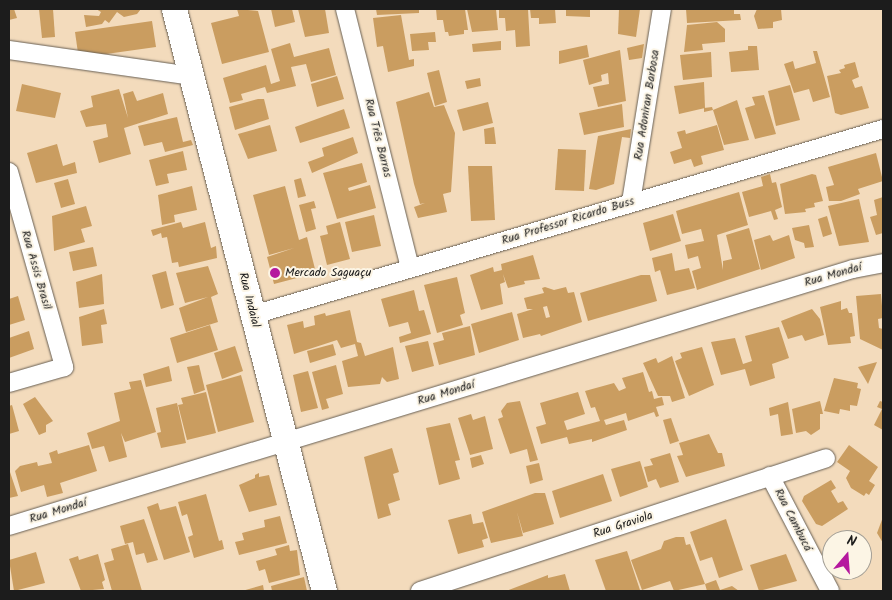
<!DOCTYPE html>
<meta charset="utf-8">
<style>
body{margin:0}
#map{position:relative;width:892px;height:600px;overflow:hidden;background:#f3dbbc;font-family:Kalam,sans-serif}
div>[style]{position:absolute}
.building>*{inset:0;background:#ca9d60}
.roads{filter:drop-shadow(0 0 1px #675f54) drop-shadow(0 0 1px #675f54)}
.street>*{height:18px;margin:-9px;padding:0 9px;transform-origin:9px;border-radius:9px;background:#fff}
.secondary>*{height:25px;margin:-12.5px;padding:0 12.5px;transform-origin:12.5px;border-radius:12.5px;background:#fff}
.dots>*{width:14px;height:14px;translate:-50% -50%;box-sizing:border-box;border:2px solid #fcf5e5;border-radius:50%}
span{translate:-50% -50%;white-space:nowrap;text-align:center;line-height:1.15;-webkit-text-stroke:4px #fcf5e5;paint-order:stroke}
.street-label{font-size:12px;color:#1c1c1c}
.poi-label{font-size:12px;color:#1c1c1c}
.left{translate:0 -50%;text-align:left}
.frame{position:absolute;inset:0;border:10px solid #1c1c1c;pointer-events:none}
.north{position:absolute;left:822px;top:530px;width:50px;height:50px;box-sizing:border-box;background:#fcf5e5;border:1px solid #a29e95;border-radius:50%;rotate:18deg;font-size:14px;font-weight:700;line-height:20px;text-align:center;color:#1c1c1c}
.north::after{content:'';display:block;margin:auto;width:18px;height:22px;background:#b5179e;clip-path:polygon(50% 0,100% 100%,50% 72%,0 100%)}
</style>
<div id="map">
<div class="building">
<div style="clip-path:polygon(9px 9px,14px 9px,17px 18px,9px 20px)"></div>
<div style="clip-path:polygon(39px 9px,53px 9px,55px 37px,42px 38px)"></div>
<div style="clip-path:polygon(96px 9px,141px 9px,137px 14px,124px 17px,117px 12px,109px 23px,105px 20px,102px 24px,86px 27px,84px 15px,99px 16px,101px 12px)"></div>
<div style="clip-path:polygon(237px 9px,258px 11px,269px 52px,222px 64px,211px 23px,239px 16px)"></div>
<div style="clip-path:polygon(271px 9px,292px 9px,295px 22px,275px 27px)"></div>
<div style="clip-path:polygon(298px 9px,325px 9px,329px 33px,305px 37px)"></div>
<div style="clip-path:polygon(376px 9px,419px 9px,419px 13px,377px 15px)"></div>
<div style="clip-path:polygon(436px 9px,465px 9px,468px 30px,464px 30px,464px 34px,449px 36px,448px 32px,445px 32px,443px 20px,437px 20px)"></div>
<div style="clip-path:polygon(467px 9px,496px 9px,498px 30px,472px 32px)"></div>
<div style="clip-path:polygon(499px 9px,528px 9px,530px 46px,516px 47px,515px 30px,506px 31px,505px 18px,499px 18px)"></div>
<div style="clip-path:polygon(530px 9px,555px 9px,556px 23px,539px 24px,539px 18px,531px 18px)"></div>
<div style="clip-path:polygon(566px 9px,590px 9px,590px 17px,566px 16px)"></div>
<div style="clip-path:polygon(619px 9px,640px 9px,636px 37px,618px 34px)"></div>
<div style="clip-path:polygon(686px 9px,734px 9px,734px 14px,740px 14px,741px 20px,687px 23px)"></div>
<div style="clip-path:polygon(757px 9px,781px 9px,782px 20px,773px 22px,773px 28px,758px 29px,754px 16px)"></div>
<div style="clip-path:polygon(401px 15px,409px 60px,414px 59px,414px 66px,388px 72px,383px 46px,377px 47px,373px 18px)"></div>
<div style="clip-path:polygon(152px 21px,156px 47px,99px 55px,78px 53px,75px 32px)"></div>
<div style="clip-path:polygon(717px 22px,725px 29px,725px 42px,702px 44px,703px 50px,684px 52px,687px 25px)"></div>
<div style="clip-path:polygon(435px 32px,436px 42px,428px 42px,429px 50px,412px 51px,410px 34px)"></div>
<div style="clip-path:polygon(501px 41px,501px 50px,473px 52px,472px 44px)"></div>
<div style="clip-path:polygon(290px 43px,294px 57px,329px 48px,336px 75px,311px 82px,306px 64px,291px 67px,296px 86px,267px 93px,265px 87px,241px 94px,243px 100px,230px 103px,223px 78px,266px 65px,271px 84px,280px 81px,271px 49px)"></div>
<div style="clip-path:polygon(644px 44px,642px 58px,629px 60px,627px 48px)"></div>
<div style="clip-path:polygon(587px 45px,589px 57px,559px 64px,559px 51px)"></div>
<div style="clip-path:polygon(748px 46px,757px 46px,759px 70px,731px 72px,729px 52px,748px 50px)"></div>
<div style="clip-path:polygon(620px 50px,626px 101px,598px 107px,593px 87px,609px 84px,608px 73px,601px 75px,602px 81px,589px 85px,583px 60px)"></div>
<div style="clip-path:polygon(813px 51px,817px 51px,830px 97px,813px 102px,809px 89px,794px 93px,784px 64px,793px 61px,795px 69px,816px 63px)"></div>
<div style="clip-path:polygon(711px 52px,712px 77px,683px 80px,680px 55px)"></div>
<div style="clip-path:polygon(855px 62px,859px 77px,852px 80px,855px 88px,862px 86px,869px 108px,841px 115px,835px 113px,827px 76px,841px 73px,839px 70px,845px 68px,844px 65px)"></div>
<div style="clip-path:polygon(439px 70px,447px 102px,435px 106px,427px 73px)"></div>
<div style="clip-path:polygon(337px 76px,344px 99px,317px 107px,311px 84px)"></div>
<div style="clip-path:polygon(480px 78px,481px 86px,467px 89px,465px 81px)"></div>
<div style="clip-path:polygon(704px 82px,705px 108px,679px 114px,674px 86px)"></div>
<div style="clip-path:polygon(22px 84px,61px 93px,55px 118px,16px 111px)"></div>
<div style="clip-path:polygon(790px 85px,800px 120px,776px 126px,768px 91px)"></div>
<div style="clip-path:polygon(119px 89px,128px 118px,123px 94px,133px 91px,137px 101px,163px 93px,168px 114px,124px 128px,131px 154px,99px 163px,93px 141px,108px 137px,106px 124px,86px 127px,80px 111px,93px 107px,91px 96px)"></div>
<div style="clip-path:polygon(429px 92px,434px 107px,444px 105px,455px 133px,451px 192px,443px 194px,447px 212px,418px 218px,414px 207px,425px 203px,420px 204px,414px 184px,396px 102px)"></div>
<div style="clip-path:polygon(764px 95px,776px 134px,755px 139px,745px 108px,755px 105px,752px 97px)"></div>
<div style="clip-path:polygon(258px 99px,264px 99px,269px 119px,235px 130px,229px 107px)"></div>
<div style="clip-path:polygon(737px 100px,749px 140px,724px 145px,713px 110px,704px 112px,704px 108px,712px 107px,713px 110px)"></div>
<div style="clip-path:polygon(488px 102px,493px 123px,463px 131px,457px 110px)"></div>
<div style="clip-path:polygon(622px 104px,624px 127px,584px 135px,579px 113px)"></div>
<div style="clip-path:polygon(344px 109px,350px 128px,300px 143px,295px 127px)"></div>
<div style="clip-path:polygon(177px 117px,183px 142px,191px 140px,193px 145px,165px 152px,162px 142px,144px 146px,138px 126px)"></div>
<div style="clip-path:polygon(270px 125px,277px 151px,248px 159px,238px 134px)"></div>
<div style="clip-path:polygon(717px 125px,724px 150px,701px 156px,703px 164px,694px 167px,691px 159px,674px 164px,670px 152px,682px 148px,677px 132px,685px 130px,686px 134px)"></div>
<div style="clip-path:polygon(494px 127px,496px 144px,485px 144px,484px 129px)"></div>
<div style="clip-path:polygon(631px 129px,630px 138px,622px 137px,614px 184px,596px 190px,589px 189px,598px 136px)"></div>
<div style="clip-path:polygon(353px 137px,358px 153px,312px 173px,308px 162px,324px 156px,322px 148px)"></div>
<div style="clip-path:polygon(57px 144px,63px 166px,75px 162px,77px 173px,36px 183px,27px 153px)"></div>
<div style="clip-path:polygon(558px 149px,586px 150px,584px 191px,555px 190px)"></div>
<div style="clip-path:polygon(183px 151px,187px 170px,167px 174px,169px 183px,156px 186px,149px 160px)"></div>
<div style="clip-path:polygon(876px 153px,883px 181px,858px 189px,860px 194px,841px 201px,829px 201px,826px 187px,834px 185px,828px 167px)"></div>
<div style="clip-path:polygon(362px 163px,367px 182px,348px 188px,349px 191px,370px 185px,376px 208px,337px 219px,323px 173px)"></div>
<div style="clip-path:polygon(468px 166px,492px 166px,495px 220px,471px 221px)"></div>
<div style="clip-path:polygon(770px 174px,772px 183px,776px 182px,782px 207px,775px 210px,778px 219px,774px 220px,771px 211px,749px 217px,742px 192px,763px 186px,761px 177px)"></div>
<div style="clip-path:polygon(812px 174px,816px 175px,823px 201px,814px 203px,815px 207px,805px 209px,806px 212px,785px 214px,780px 184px)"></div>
<div style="clip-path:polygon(301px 178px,306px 196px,298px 198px,294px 180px)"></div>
<div style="clip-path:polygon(68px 179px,75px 204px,61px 208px,54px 183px)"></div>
<div style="clip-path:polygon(192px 186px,197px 210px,174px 215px,175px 222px,162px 225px,158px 195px)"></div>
<div style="clip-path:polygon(285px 186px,299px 240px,307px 237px,316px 273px,274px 284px,267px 257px,294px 248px,269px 255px,253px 195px)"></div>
<div style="clip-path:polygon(739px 192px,748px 225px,717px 235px,723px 270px,723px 261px,732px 259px,726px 235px,749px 228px,760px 269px,697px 290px,692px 271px,701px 268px,698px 256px,688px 259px,685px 245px,704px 241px,701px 229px,682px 234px,676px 211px)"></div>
<div style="clip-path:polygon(883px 197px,883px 233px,876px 235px,870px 217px,877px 215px,874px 200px)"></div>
<div style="clip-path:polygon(859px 199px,869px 242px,839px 246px,828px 206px)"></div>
<div style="clip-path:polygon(314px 201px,316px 208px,311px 209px,316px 229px,306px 232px,299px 205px)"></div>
<div style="clip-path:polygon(86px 206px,92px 226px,81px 229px,85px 242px,54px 251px,52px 216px)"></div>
<div style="clip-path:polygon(673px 214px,681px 241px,650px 251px,643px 223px)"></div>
<div style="clip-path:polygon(374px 215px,381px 246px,352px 252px,345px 222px)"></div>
<div style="clip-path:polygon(827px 216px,832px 234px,823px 237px,818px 219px)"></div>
<div style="clip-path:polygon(181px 222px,183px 228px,205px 222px,211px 248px,216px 246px,217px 258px,179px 267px,178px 262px,172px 263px,167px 237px,162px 238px,161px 233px,153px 236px,151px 230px)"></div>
<div style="clip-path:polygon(340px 222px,350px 259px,327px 265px,320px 236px,328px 234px,326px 226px)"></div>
<div style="clip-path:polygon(809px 225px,814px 247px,805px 248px,804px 243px,795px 240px,792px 228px)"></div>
<div style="clip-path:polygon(770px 235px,773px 241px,789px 235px,795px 258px,761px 270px,754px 240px)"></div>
<div style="clip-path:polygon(93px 247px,97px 266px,73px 271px,69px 252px)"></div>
<div style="clip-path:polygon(672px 253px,675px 271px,689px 268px,695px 288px,667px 295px,660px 270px,655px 272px,652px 258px)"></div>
<div style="clip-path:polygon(533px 255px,540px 279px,524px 281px,525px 284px,508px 288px,503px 274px,505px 282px,500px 284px,503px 304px,481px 310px,470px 275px,493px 267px,494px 272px,502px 270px,501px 264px)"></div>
<div style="clip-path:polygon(208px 266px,218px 294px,211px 297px,218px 322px,186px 332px,179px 308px,208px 297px,185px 303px,176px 273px)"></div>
<div style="clip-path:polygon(166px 271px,174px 305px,161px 309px,152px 275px)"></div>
<div style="clip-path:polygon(102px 274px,104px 304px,79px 308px,76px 282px)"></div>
<div style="clip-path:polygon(641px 275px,650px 275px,657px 301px,588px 321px,580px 293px)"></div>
<div style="clip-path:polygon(457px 277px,465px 313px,460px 315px,463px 325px,437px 333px,424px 285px)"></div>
<div style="clip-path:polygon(evenodd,545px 287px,554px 290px,566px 287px,568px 293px,574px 292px,582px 322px,541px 336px,540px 334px,523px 338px,517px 314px,533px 309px,527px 309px,524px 298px,544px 293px,542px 288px,545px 287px,547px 306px,550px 317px,546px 318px,543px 307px,547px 306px)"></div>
<div style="clip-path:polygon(414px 290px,419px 311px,424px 310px,431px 334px,400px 343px,399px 337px,411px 333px,408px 322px,389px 327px,381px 299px)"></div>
<div style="clip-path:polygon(881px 294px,883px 318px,878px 319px,879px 328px,883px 329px,883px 350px,860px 339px,856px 296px)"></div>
<div style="clip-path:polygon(18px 296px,25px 320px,9px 325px,9px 299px)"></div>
<div style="clip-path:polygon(841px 301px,841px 310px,847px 308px,849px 313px,852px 313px,855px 336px,850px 337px,851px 343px,828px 345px,820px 307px)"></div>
<div style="clip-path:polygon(104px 309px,107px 324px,101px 325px,103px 343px,82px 346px,79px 317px)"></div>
<div style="clip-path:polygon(812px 309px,820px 319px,824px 335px,805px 341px,802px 335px,788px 339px,781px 321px)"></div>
<div style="clip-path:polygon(350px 310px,357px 342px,361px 343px,365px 356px,393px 347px,399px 379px,387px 382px,382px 377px,380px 384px,348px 387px,342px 361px,358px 356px,355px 344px,341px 348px,337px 340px,294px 354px,287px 325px,303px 321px,304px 328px,315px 325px,314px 316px,325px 313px,326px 316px)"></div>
<div style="clip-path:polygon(512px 312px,519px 340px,479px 353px,471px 324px)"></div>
<div style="clip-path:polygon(210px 325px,218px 350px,177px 363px,170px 338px)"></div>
<div style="clip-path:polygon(470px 326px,475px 355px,439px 365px,433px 343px,444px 340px,442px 333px)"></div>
<div style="clip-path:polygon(779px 327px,789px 358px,772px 364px,775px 378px,750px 386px,745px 369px,721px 375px,711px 342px,735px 338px,743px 364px,752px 361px,745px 336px)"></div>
<div style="clip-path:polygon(29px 331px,34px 349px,9px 358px,9px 338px)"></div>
<div style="clip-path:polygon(428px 341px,434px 366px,412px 372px,405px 346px)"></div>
<div style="clip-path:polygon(333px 344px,336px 355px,310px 363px,307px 351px)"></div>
<div style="clip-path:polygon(235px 346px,243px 371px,222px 379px,214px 353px)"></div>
<div style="clip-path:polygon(702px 347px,714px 385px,689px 396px,675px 361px,682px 358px,680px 353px)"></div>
<div style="clip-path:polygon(672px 356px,685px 398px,672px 402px,670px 396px,658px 396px,643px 363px,656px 358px,658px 363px)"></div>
<div style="clip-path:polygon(877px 362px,868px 384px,858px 367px)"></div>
<div style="clip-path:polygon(199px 365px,205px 390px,194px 394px,187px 367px)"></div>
<div style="clip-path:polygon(336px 365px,343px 394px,326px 399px,329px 408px,322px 410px,312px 372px)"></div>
<div style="clip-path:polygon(169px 366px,172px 381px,146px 387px,143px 374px)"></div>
<div style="clip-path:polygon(308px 371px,318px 408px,301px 412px,293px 375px)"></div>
<div style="clip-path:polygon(643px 372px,649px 392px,652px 391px,654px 399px,662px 397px,664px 405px,656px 407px,659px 416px,656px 417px,654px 412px,628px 421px,626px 413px,604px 420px,606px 425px,624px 420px,627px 430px,592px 442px,592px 439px,569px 444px,567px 437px,541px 444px,536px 427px,546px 424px,540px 403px,578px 392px,585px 414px,564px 421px,567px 430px,600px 421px,595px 407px,591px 408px,585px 391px,614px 383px,619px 391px,626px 388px,622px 378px)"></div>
<div style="clip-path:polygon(241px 375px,254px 422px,218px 432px,206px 385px)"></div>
<div style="clip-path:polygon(834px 378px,858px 383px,857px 388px,861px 389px,857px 406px,850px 405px,850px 411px,840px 409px,839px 414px,824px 411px)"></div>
<div style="clip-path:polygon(141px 380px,156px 432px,125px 442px,121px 433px,127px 457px,109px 462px,104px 446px,92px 449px,87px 433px,120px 421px,114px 393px,131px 389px,129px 382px)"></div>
<div style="clip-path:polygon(206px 392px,216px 433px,187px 440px,178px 405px,183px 404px,181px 398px)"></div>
<div style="clip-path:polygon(35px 397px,53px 421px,46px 425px,46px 432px,39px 435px,23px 404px)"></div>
<div style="clip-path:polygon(520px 401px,538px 460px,530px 462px,527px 449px,510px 454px,498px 419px,503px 417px,501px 411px,507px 403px)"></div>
<div style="clip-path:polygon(820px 401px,823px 414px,820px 414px,820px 429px,811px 435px,806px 431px,796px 433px,792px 409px)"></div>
<div style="clip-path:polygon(880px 401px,883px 402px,883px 430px,874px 425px,882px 409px,877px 407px)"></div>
<div style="clip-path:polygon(788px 402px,793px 434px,781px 436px,778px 414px,770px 416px,769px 408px)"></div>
<div style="clip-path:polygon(177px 403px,186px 443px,161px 448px,157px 433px,161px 432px,156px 408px)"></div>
<div style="clip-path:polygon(12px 405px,19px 431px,9px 434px,9px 406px)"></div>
<div style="clip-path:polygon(471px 414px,473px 420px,485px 416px,493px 449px,470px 455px,458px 418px)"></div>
<div style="clip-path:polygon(671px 418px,679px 441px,670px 444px,663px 420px)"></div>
<div style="clip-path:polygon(450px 423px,460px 460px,455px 461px,460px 479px,439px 485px,426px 428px)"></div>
<div style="clip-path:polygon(709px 434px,718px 453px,722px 453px,725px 466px,686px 477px,677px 456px,683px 455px,679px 443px)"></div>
<div style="clip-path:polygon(89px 445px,97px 471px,60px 483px,63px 493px,47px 497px,44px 485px,21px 492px,15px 471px,20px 466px,37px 462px,38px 466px,52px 463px,49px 453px,57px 450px,58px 454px)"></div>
<div style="clip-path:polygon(849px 445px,878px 467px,869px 481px,875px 485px,869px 495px,866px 493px,864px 496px,851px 488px,846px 478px,850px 471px,837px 462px)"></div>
<div style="clip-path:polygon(392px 448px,399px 472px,393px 474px,400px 500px,388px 504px,391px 515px,378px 519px,364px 457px)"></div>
<div style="clip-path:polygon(670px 453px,679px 482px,660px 488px,656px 479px,648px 482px,644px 467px,653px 465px,650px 459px)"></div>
<div style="clip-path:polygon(481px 455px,484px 464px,472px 468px,470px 458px)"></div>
<div style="clip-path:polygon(640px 461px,648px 487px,620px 497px,611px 469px)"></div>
<div style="clip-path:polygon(539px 463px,543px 480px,530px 484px,526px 466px)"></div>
<div style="clip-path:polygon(9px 469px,18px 496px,9px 498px)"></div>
<div style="clip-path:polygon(259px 473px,259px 477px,269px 475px,277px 505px,249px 512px,239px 485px,255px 478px,255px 475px)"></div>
<div style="clip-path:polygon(603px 474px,612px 501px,560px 518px,552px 491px)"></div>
<div style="clip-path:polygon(831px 480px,836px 488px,831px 491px,838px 503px,843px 501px,848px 509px,822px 526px,816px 524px,802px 501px,804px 496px)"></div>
<div style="clip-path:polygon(535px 493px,545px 493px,554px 524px,523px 533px,517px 512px,523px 536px,491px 543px,482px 512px)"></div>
<div style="clip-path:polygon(206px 494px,219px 541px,222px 540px,224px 549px,194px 558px,188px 537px,193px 535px,187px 514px,182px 516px,178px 502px)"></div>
<div style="clip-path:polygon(158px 503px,160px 510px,176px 506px,190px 552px,164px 560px,147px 507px)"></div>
<div style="clip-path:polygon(471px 514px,473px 524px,483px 522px,488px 538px,482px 540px,484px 547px,458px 554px,448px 520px)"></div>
<div style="clip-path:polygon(280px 516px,287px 543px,239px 555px,235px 542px,244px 540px,242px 533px,265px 527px,264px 520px)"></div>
<div style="clip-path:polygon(883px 517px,883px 543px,877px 533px)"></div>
<div style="clip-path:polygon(144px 519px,158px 560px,147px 563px,144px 553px,136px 555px,133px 542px,125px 544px,120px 526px)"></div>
<div style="clip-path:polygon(726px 519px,743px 570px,719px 578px,712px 557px,700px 561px,690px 532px)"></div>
<div style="clip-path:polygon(676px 537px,684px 537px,686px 545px,690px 544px,705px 584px,716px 580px,720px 590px,732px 586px,739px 591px,707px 591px,705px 584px,674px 591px,670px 581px,642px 590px,631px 560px,661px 549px,664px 541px)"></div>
<div style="clip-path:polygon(128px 544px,142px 591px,112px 591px,104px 563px,114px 560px,111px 549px)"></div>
<div style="clip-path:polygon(289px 545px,290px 551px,297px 550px,300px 575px,269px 583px,265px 569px,259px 571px,256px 561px,277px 555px,275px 549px)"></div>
<div style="clip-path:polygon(627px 551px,640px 590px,606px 591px,595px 560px)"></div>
<div style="clip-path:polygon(36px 552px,45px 583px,14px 591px,9px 560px)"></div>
<div style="clip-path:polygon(98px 554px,105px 580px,102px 582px,104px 589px,81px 591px,69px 559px,78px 556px,79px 560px)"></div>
<div style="clip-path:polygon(786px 554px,797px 581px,759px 591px,750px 565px)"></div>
<div style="clip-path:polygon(565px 574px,570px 591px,506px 591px,548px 575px,548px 578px)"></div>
<div style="clip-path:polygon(304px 577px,307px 591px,272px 591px,271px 586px)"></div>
<div style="clip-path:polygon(263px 585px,264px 591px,242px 591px)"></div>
</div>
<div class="roads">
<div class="street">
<div style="left:345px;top:9px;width:267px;rotate:75.9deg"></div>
<div style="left:9px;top:50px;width:184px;rotate:8.1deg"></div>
<div style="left:9px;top:172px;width:203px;rotate:74.2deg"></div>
<div style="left:64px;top:367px;width:57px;rotate:163.8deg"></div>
<div style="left:631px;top:202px;width:195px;rotate:-80.9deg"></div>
<div style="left:253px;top:315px;width:657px;rotate:-16.45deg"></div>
<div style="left:770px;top:476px;width:130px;rotate:62.4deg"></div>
<div style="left:9px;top:526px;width:882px;rotate:-16.94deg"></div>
<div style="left:853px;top:269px;width:31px;rotate:-11deg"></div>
<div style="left:420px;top:591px;width:427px;rotate:-18.1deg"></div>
</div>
<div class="secondary">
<div style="left:174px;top:9px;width:601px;rotate:75.55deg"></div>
</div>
</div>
<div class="dots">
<div style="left:275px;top:273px;background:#b5179e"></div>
</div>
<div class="street-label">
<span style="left:647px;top:105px;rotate:-81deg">Rua Adoniran Barbosa</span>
<span style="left:378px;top:138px;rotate:76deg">Rua Três Barras</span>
<span style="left:568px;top:221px;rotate:-17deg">Rua Professor Ricardo Buss</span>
<span style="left:36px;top:270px;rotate:74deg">Rua Assis Brasil</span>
<span style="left:833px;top:275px;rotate:-16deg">Rua Mondaí</span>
<span style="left:249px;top:300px;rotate:76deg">Rua Indaial</span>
<span style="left:446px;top:393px;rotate:-17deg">Rua Mondaí</span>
<span style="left:58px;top:511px;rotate:-17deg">Rua Mondaí</span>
<span style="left:793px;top:520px;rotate:63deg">Rua Cambucá</span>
<span style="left:623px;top:525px;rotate:-18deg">Rua Graviola</span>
</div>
<div class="poi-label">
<span class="left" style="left:285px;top:273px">Mercado Saguaçu</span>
</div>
<div class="frame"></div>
<div class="north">N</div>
</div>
